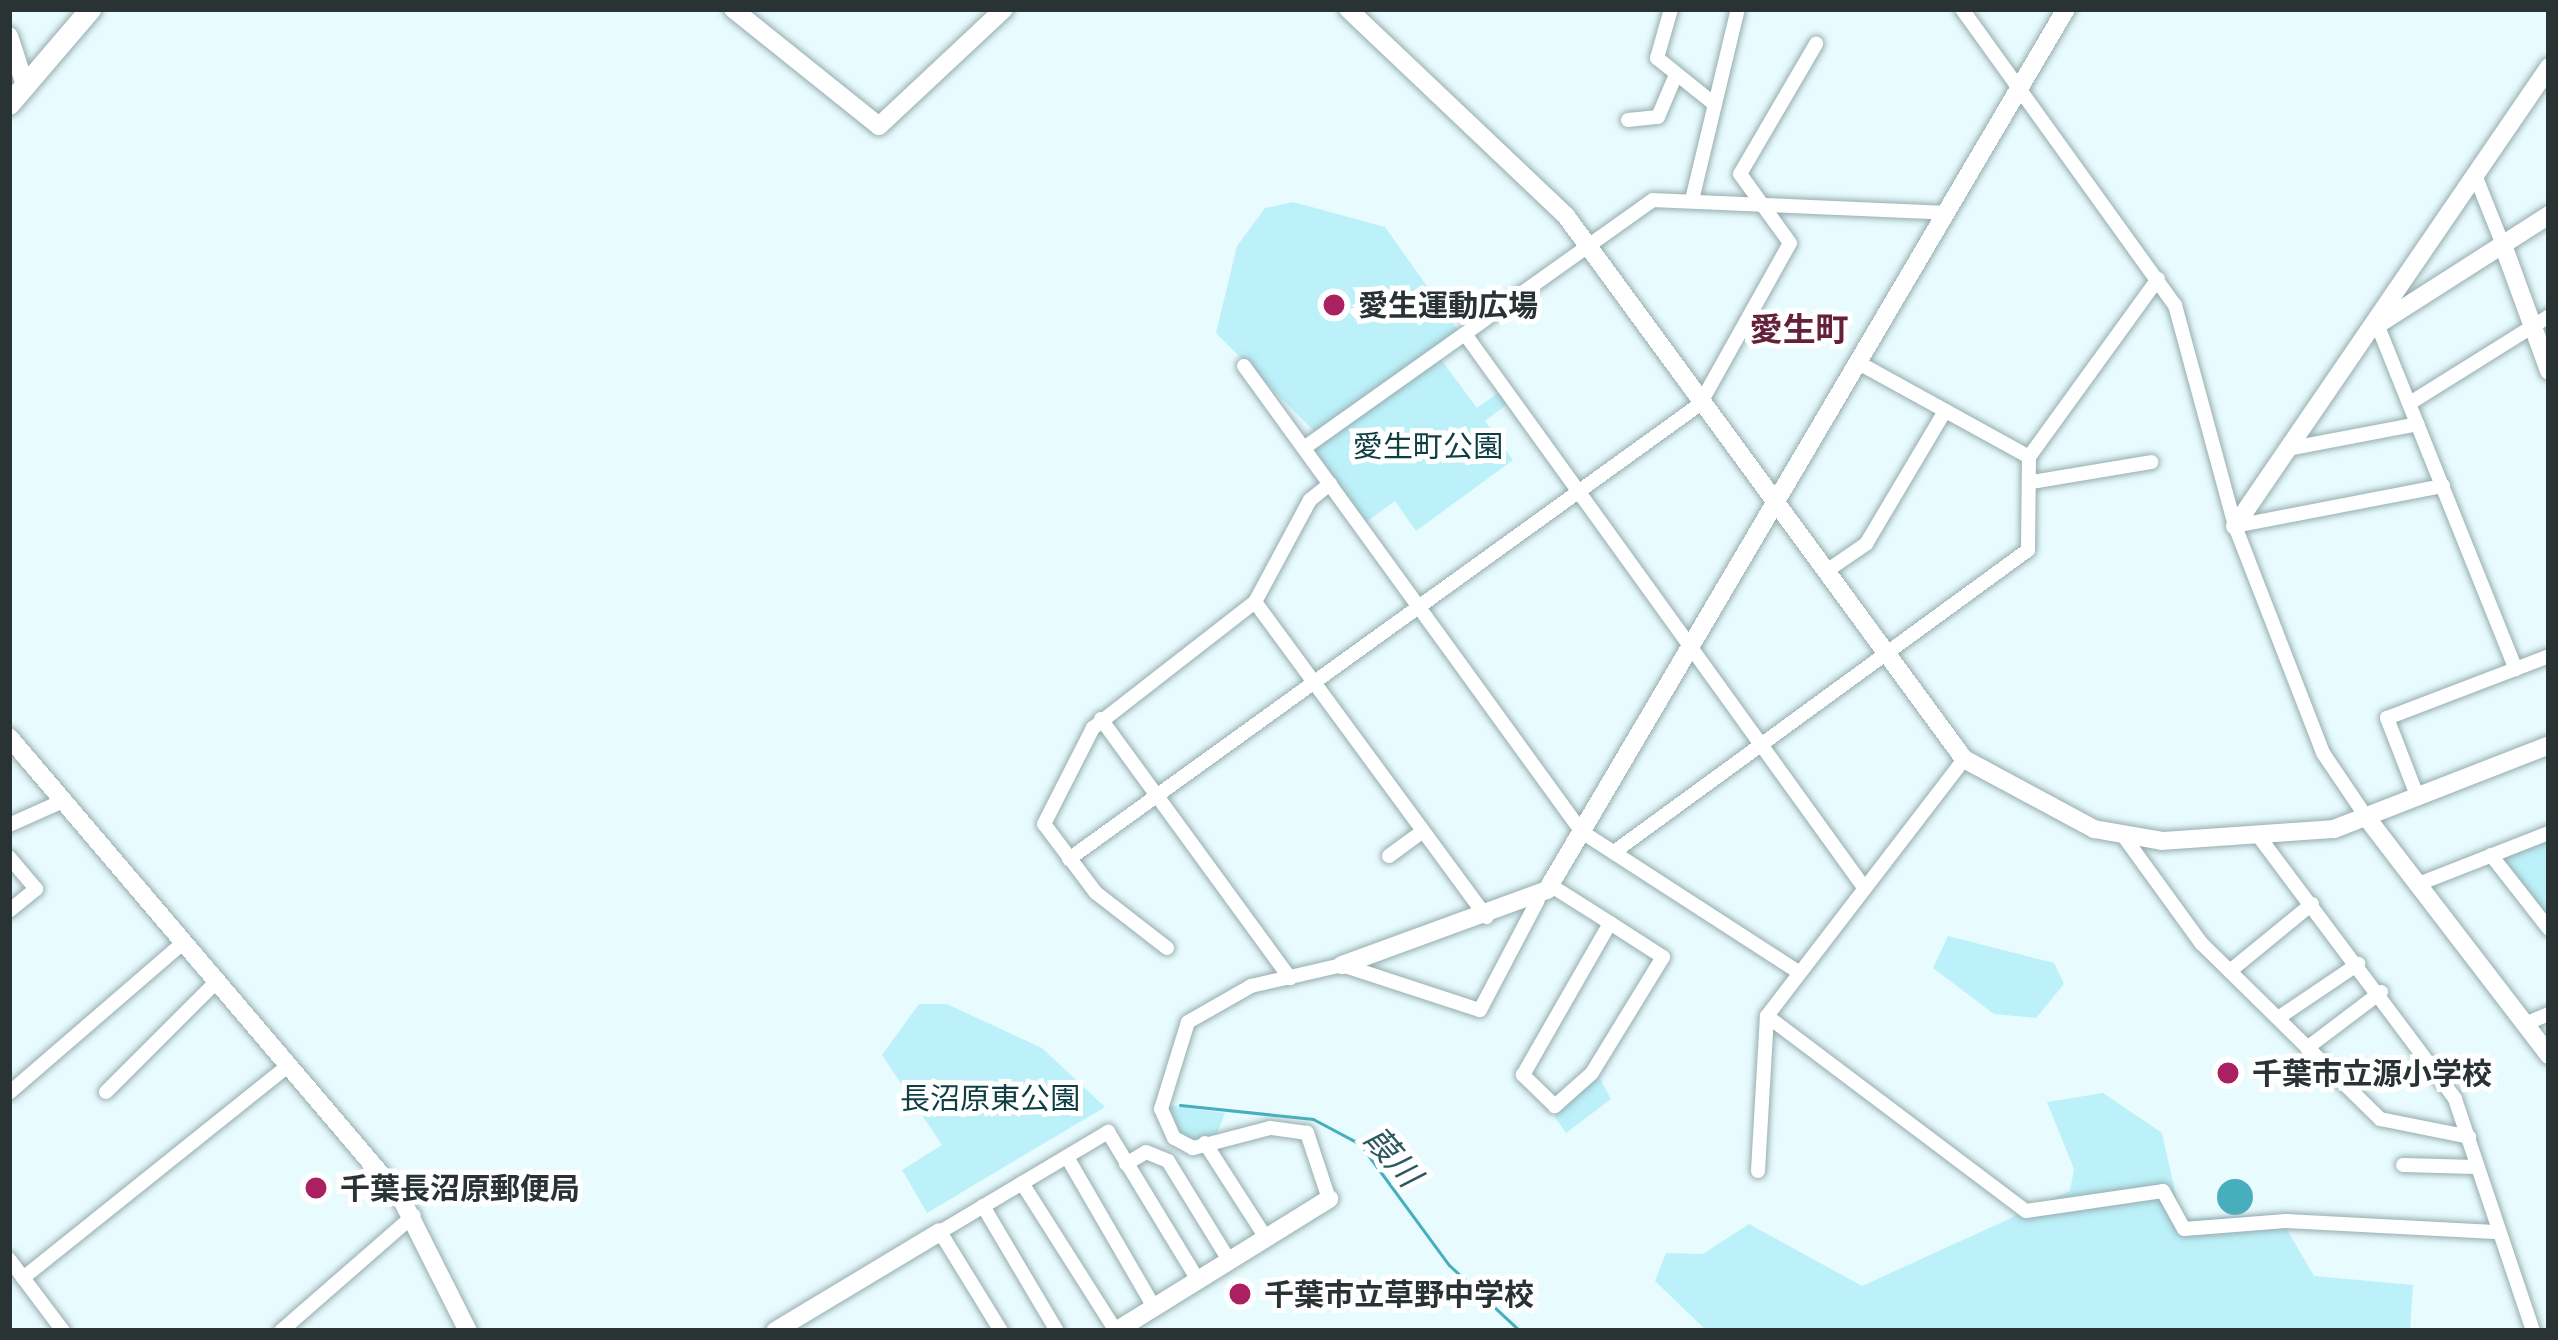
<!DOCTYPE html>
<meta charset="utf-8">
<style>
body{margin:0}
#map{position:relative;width:2558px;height:1340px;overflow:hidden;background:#e8fbfe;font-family:"PT Sans Narrow","Noto Sans JP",sans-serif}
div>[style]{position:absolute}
.green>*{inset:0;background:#bcf1f9}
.water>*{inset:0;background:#46aebd}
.round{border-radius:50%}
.stream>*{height:3px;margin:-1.5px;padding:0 1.5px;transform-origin:1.5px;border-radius:1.5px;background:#46aebd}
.roads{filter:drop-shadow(0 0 3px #96adb0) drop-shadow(0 0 3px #96adb0)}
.street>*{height:14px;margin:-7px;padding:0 7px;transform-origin:7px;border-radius:7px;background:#fff}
.secondary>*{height:18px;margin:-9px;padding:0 9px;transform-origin:9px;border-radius:9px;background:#fff}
.primary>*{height:21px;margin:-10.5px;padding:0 10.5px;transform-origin:10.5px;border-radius:10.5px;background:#fff}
.dots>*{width:33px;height:33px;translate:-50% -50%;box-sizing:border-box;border:6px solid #fff;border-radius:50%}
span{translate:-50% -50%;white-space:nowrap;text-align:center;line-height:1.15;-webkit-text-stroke:10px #fff;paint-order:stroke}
.poi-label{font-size:30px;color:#293334;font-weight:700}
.left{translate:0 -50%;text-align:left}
.park-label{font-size:30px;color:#0d3e44}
.neighbourhood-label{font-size:33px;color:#63213c;font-weight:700}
.water-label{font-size:33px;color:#2c5960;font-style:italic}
.frame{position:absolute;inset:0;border:12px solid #293334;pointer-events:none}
</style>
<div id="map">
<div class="green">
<div style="clip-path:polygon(1293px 202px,1385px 227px,1460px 333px,1317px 434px,1216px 333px,1237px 246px,1265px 208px)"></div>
<div style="clip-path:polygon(1440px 358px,1477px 408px,1502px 390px,1510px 402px,1485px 421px,1513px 460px,1416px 531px,1395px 501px,1366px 522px,1314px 450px)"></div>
<div style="clip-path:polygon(2549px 837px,2549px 919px,2500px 857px)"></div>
<div style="clip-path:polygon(1948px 936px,2054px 963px,2064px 984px,2036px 1018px,1994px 1014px,1933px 968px)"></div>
<div style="clip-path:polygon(919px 1004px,947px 1004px,1042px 1048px,1105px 1107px,927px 1213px,902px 1170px,942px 1145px,882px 1055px)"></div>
<div style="clip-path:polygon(1598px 1075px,1611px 1099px,1566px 1133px,1554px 1116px)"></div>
<div style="clip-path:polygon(2103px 1093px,2162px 1133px,2181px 1219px,2278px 1214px,2314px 1276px,2413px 1285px,2410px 1331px,1707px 1331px,1655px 1281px,1666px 1253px,1703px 1254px,1749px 1224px,1862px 1286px,2070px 1191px,2074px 1169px,2047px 1102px)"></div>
<div style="clip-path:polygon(1166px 1105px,1225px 1113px,1216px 1136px,1191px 1140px,1176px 1134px)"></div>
</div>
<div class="water">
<div class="round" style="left:2217px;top:1179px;width:36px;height:36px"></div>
</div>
<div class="stream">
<div style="left:1180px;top:1105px;width:134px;rotate:6deg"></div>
<div style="left:1313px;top:1119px;width:53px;rotate:28deg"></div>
<div style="left:1360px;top:1144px;width:150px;rotate:53.7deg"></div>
<div style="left:1449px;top:1265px;width:97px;rotate:42.9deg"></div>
</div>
<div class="roads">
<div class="street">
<div style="left:1671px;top:9px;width:51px;rotate:105.9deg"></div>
<div style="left:1657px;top:58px;width:72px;rotate:38.8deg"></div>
<div style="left:1962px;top:9px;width:365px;rotate:54.3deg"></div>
<div style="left:2175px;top:305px;width:229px;rotate:74.8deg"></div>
<div style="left:2235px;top:526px;width:243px;rotate:68.8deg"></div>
<div style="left:2323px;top:753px;width:78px;rotate:55.9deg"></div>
<div style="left:1628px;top:120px;width:30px;rotate:-6deg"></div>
<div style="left:1658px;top:117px;width:43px;rotate:-67deg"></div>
<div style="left:2475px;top:175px;width:75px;rotate:68.2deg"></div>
<div style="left:1692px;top:200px;width:196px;rotate:-76.5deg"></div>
<div style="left:2377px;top:324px;width:372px;rotate:68.1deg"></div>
<div style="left:1465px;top:334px;width:681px;rotate:54.21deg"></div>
<div style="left:1857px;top:362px;width:196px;rotate:28.9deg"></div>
<div style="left:1244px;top:366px;width:576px;rotate:54.05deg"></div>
<div style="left:1582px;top:832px;width:252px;rotate:32.9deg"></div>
<div style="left:2410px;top:403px;width:164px;rotate:-32deg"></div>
<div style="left:1304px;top:448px;width:428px;rotate:-35.4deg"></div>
<div style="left:1653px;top:200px;width:294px;rotate:2.5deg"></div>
<div style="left:2287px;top:449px;width:133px;rotate:-10.8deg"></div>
<div style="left:2032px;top:482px;width:121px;rotate:-9.5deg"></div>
<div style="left:2235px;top:526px;width:212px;rotate:-10.9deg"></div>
<div style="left:1825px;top:572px;width:50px;rotate:-34.3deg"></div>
<div style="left:1866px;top:544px;width:155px;rotate:-59.3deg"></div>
<div style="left:1255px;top:602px;width:391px;rotate:53.7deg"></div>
<div style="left:1101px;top:719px;width:321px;rotate:53.9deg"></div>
<div style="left:2418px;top:798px;width:86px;rotate:-111.2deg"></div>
<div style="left:2387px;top:718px;width:173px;rotate:-20.9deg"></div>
<div style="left:9px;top:825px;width:59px;rotate:-24deg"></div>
<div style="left:2125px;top:838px;width:130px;rotate:54.1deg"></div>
<div style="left:2201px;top:943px;width:251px;rotate:44.5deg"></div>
<div style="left:2380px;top:1119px;width:91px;rotate:11.4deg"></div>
<div style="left:2260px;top:838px;width:326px;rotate:53.2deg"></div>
<div style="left:2455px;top:1099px;width:245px;rotate:71.4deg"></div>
<div style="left:1614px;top:852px;width:512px;rotate:-36.11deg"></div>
<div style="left:2028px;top:550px;width:93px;rotate:-89.4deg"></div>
<div style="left:2029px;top:457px;width:220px;rotate:-54.1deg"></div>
<div style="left:2491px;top:855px;width:94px;rotate:51.9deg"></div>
<div style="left:1389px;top:856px;width:42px;rotate:-36.3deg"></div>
<div style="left:9px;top:857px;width:42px;rotate:49.8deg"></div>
<div style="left:36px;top:889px;width:35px;rotate:141deg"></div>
<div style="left:1069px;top:859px;width:778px;rotate:-35.79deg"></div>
<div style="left:1700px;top:404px;width:184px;rotate:-60.8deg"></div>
<div style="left:1790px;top:243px;width:85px;rotate:-125.9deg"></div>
<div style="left:1740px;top:174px;width:151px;rotate:-59.7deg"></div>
<div style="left:1550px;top:885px;width:71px;rotate:32.3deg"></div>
<div style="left:1610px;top:923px;width:63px;rotate:32.7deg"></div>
<div style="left:1663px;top:957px;width:136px;rotate:121.5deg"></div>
<div style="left:1592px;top:1073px;width:50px;rotate:138.3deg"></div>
<div style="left:1555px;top:1106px;width:45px;rotate:-135.9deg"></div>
<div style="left:1523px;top:1075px;width:175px;rotate:-60.2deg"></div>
<div style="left:2416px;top:885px;width:143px;rotate:-21.4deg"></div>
<div style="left:1167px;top:948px;width:90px;rotate:-142.2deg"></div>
<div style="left:1096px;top:893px;width:86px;rotate:-127deg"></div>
<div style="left:1044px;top:824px;width:108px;rotate:-63deg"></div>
<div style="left:1093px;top:728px;width:205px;rotate:-37.9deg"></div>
<div style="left:1255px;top:602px;width:116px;rotate:-61.7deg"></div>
<div style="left:1310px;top:500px;width:26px;rotate:-39deg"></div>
<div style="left:2230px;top:971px;width:106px;rotate:-39.3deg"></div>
<div style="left:1767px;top:1016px;width:324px;rotate:37deg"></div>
<div style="left:2026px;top:1211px;width:138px;rotate:-8.3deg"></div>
<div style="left:2163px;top:1191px;width:43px;rotate:61.1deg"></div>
<div style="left:2184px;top:1229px;width:102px;rotate:-4.5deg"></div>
<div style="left:2286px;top:1221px;width:209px;rotate:3deg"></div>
<div style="left:2278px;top:1018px;width:97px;rotate:-34deg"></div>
<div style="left:2525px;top:1024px;width:26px;rotate:-23deg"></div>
<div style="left:2307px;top:1048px;width:93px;rotate:-37.1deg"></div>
<div style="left:106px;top:1092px;width:156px;rotate:-45deg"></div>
<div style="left:9px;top:1093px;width:230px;rotate:-40.8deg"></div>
<div style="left:1205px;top:1143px;width:113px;rotate:57.3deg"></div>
<div style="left:1067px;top:1157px;width:173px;rotate:59.9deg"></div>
<div style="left:1126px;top:1164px;width:23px;rotate:-31deg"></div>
<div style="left:1146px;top:1152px;width:24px;rotate:22deg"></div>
<div style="left:1168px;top:1161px;width:116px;rotate:58.4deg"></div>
<div style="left:2403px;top:1165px;width:73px;rotate:1.6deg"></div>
<div style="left:1758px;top:1171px;width:155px;rotate:-86.7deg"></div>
<div style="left:1767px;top:1016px;width:324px;rotate:-52.5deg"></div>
<div style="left:1022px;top:1183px;width:175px;rotate:57.6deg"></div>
<div style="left:1329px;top:1199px;width:70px;rotate:-108.4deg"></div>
<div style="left:1307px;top:1133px;width:37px;rotate:-172deg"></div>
<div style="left:1270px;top:1128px;width:80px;rotate:165.4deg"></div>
<div style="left:1193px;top:1148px;width:21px;rotate:-152deg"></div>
<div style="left:1174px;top:1138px;width:32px;rotate:-114deg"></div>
<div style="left:1161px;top:1109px;width:91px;rotate:-72.8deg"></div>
<div style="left:1188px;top:1022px;width:73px;rotate:-29.7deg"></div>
<div style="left:1251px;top:986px;width:93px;rotate:-13deg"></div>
<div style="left:1342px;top:965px;width:145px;rotate:18.1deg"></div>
<div style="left:1480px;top:1010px;width:124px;rotate:-62.2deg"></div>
<div style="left:983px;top:1206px;width:145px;rotate:59.4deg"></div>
<div style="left:9px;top:1259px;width:90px;rotate:53.1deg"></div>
<div style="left:23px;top:1278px;width:339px;rotate:-38.7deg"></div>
<div style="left:281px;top:1331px;width:176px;rotate:-41.1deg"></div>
<div style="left:1001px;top:1331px;width:116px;rotate:-121.6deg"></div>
<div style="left:940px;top:1232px;width:196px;rotate:-30.8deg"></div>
<div style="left:1108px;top:1132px;width:173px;rotate:58.7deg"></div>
</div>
<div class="secondary">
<div style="left:733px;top:9px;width:187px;rotate:38.7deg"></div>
<div style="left:879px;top:126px;width:171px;rotate:-43.1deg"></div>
<div style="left:1348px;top:9px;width:301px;rotate:43.5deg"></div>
<div style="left:1566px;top:216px;width:673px;rotate:53.76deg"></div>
<div style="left:1964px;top:759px;width:148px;rotate:28.3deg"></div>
<div style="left:2094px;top:829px;width:69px;rotate:10deg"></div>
<div style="left:2162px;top:841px;width:172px;rotate:-4deg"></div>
<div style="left:2334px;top:829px;width:231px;rotate:-21.3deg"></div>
<div style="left:9px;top:36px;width:52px;rotate:71.9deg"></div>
<div style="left:2503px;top:245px;width:134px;rotate:69.9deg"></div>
<div style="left:2377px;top:325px;width:204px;rotate:-32.6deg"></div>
<div style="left:2235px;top:526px;width:556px;rotate:-55.62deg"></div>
<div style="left:9px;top:737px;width:605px;rotate:49.62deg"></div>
<div style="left:401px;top:1198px;width:149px;rotate:63.3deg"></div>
<div style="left:2367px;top:818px;width:299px;rotate:52.5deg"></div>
<div style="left:1342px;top:965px;width:218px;rotate:-20.1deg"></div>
<div style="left:1547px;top:890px;width:1023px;rotate:-59.5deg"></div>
<div style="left:775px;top:1331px;width:192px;rotate:-31deg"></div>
<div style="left:1116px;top:1331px;width:251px;rotate:-31.8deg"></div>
</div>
<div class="primary">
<div style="left:9px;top:104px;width:125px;rotate:-49.5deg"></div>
</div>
</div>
<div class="dots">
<div style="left:1334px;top:305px;background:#ab2061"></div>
<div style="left:2228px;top:1073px;background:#ab2061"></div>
<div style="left:316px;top:1188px;background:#ab2061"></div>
<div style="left:1240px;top:1294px;background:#ab2061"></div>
</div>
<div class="poi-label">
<span class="left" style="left:1358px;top:305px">愛生運動広場</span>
<span class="left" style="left:2252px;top:1073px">千葉市立源小学校</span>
<span class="left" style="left:340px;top:1188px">千葉長沼原郵便局</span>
<span class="left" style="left:1264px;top:1294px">千葉市立草野中学校</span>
</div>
<div class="park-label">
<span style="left:1428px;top:446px">愛生町公園</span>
<span style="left:990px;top:1098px">長沼原東公園</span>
</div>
<div class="neighbourhood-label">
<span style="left:1799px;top:329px">愛生町</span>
</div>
<div class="water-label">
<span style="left:1393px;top:1156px;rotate:49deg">葭川</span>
</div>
<div class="frame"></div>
</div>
